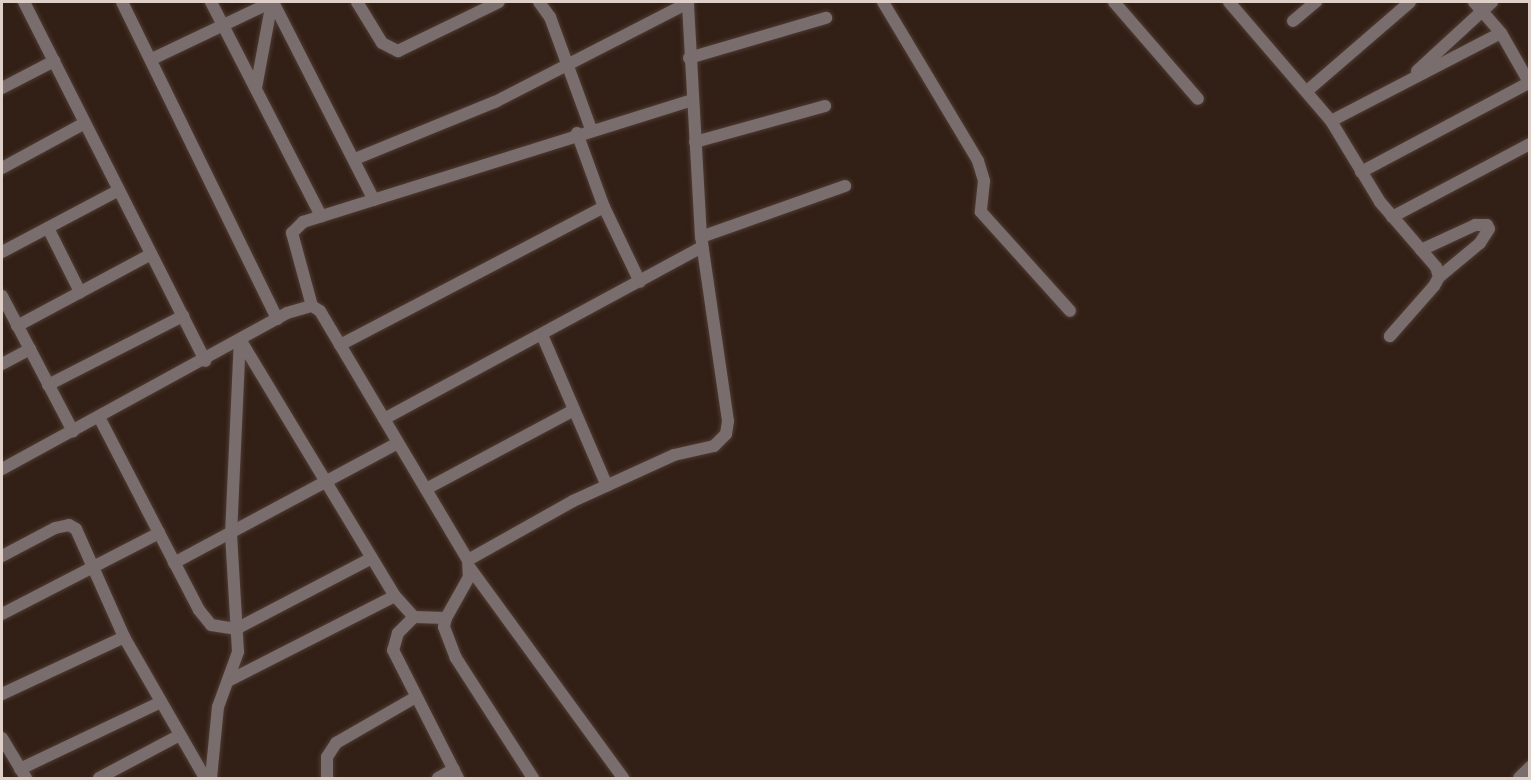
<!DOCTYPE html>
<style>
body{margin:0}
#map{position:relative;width:1531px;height:780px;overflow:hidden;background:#321f15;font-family:"Space Grotesk",sans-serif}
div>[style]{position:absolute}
.roads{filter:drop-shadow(0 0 2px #4e3b32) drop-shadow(0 0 2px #4e3b32)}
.street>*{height:12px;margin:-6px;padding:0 6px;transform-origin:6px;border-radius:6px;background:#7a6d6e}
span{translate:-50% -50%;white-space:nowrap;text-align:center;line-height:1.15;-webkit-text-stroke:6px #321f15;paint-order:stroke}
.frame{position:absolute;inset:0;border:3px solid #ded0c9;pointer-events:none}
</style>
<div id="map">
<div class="roads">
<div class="street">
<div style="left:24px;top:2px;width:402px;rotate:63.2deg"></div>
<div style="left:122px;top:2px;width:353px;rotate:63.9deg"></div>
<div style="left:211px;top:2px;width:241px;rotate:62.8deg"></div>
<div style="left:273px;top:2px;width:222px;rotate:63deg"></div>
<div style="left:357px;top:2px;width:48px;rotate:58.6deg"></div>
<div style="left:382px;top:43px;width:18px;rotate:27deg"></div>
<div style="left:398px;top:51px;width:112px;rotate:-25.9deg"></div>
<div style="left:539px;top:2px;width:19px;rotate:54deg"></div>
<div style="left:550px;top:17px;width:119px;rotate:69.9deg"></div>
<div style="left:883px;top:2px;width:185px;rotate:59.1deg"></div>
<div style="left:978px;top:161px;width:21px;rotate:73deg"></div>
<div style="left:984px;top:181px;width:31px;rotate:96deg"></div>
<div style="left:981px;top:212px;width:133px;rotate:48deg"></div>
<div style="left:1114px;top:2px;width:128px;rotate:49.1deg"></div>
<div style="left:1229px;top:2px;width:157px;rotate:49.4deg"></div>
<div style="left:1331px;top:121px;width:95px;rotate:58.8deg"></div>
<div style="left:1380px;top:202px;width:86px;rotate:49.3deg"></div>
<div style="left:1436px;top:267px;width:10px;rotate:73deg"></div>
<div style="left:1439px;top:277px;width:10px;rotate:119deg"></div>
<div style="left:1434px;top:286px;width:67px;rotate:131.3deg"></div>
<div style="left:1474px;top:2px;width:41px;rotate:48.9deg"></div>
<div style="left:1501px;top:33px;width:56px;rotate:60.3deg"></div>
<div style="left:1293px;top:21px;width:30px;rotate:-40deg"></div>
<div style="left:689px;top:58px;width:143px;rotate:-16.3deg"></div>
<div style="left:152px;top:59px;width:133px;rotate:-25.4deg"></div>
<div style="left:1417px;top:71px;width:102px;rotate:-42.6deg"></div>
<div style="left:2px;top:88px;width:59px;rotate:-27.4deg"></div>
<div style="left:256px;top:88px;width:87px;rotate:-79.5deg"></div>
<div style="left:1307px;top:91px;width:136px;rotate:-40.8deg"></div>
<div style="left:1331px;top:121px;width:191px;rotate:-27.4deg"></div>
<div style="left:577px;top:133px;width:79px;rotate:70deg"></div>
<div style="left:604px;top:207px;width:83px;rotate:64.4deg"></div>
<div style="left:695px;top:142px;width:135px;rotate:-15.5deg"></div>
<div style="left:355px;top:159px;width:151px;rotate:-22.2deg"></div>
<div style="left:495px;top:102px;width:217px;rotate:-27.2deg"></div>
<div style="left:2px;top:168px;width:94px;rotate:-28.5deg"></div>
<div style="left:1361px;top:172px;width:191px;rotate:-28deg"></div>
<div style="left:1392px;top:217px;width:156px;rotate:-27.9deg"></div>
<div style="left:48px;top:228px;width:72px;rotate:63.4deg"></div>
<div style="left:701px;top:237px;width:153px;rotate:-19.5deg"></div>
<div style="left:1421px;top:250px;width:60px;rotate:-24.8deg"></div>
<div style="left:1475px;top:225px;width:12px"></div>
<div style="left:1487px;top:225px;width:4px;rotate:63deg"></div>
<div style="left:1489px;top:229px;width:17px;rotate:123deg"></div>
<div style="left:1480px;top:243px;width:53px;rotate:140.3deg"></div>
<div style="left:2px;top:252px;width:132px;rotate:-27.9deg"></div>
<div style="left:2px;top:296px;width:153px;rotate:62.3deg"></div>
<div style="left:312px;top:306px;width:76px;rotate:-105.3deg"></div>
<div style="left:292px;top:233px;width:16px;rotate:-45deg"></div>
<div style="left:303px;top:222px;width:408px;rotate:-17.4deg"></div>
<div style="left:17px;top:326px;width:152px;rotate:-28.2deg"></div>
<div style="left:542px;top:335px;width:164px;rotate:66.7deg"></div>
<div style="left:241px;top:341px;width:298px;rotate:58.9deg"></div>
<div style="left:395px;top:596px;width:28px;rotate:48deg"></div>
<div style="left:414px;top:617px;width:32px;rotate:2deg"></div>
<div style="left:340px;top:345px;width:298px;rotate:-27.6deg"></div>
<div style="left:2px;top:364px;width:32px;rotate:-28deg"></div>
<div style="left:48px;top:385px;width:152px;rotate:-27.1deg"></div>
<div style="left:99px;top:417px;width:217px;rotate:62.6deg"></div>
<div style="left:199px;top:610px;width:19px;rotate:51deg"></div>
<div style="left:211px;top:625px;width:25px;rotate:9deg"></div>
<div style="left:236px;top:629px;width:153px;rotate:-27.6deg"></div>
<div style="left:384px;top:419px;width:362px;rotate:-28.4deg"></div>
<div style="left:2px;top:469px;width:325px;rotate:-28.7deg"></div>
<div style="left:287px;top:313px;width:26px;rotate:-16deg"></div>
<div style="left:312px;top:306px;width:9px;rotate:32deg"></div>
<div style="left:320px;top:311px;width:290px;rotate:59.3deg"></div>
<div style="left:468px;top:560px;width:17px;rotate:87deg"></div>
<div style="left:469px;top:577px;width:47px;rotate:119.3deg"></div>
<div style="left:446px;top:618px;width:9px;rotate:103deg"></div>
<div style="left:444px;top:627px;width:33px;rotate:69deg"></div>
<div style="left:456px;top:658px;width:143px;rotate:57.3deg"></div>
<div style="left:426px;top:489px;width:168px;rotate:-28.1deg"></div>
<div style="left:2px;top:556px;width:60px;rotate:-27.8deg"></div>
<div style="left:55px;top:528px;width:14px;rotate:-12deg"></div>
<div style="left:69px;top:525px;width:8px;rotate:30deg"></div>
<div style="left:76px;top:529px;width:118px;rotate:66deg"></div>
<div style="left:124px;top:637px;width:163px;rotate:60.1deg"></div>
<div style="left:468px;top:560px;width:120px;rotate:-29.3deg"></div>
<div style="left:573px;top:501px;width:111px;rotate:-24.5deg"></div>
<div style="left:674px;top:455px;width:41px;rotate:-12.7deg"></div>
<div style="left:714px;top:446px;width:17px;rotate:-45deg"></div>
<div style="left:726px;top:434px;width:13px;rotate:-81deg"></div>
<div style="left:728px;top:421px;width:186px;rotate:-98.3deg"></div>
<div style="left:701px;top:237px;width:235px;rotate:-93.2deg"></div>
<div style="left:174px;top:563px;width:254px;rotate:-28.2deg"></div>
<div style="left:470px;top:568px;width:260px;rotate:53.9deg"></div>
<div style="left:2px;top:614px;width:177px;rotate:-27.3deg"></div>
<div style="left:414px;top:617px;width:23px;rotate:135deg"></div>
<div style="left:398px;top:633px;width:18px;rotate:106deg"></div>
<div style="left:393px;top:650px;width:144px;rotate:63.1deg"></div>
<div style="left:228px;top:681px;width:187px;rotate:-27deg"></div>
<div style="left:2px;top:694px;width:135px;rotate:-25deg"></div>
<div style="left:2px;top:738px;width:47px;rotate:59deg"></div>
<div style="left:20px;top:769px;width:154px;rotate:-25.4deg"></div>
<div style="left:99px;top:778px;width:89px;rotate:-28deg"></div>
<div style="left:211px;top:778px;width:71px;rotate:-84.4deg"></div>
<div style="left:218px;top:707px;width:59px;rotate:-70deg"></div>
<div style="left:238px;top:652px;width:117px;rotate:-93.4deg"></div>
<div style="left:231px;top:535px;width:195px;rotate:-87.4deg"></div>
<div style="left:327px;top:778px;width:21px;rotate:-90deg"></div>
<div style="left:327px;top:757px;width:17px;rotate:-57deg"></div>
<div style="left:336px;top:743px;width:92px;rotate:-29.9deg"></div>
<div style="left:438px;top:778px;width:18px;rotate:-29deg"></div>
<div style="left:1519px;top:778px;width:16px;rotate:-45deg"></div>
</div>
</div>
<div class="frame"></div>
</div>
